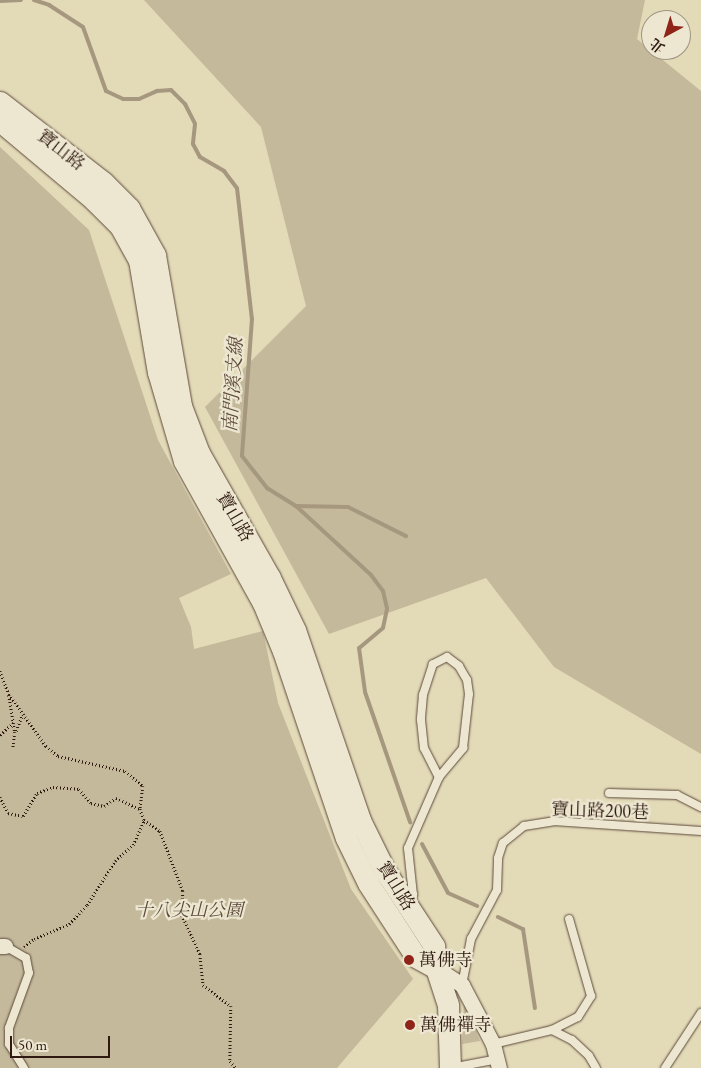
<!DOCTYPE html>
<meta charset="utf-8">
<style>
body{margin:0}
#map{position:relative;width:701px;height:1068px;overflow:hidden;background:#e3dab8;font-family:"EB Garamond","Noto Serif TC",serif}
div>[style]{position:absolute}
.green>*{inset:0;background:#c4b99b}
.stream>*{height:4px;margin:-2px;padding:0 2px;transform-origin:2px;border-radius:2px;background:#a6987f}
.path>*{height:2.5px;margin-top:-1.25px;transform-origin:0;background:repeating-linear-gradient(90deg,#2f1910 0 1px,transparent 0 3.5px)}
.roads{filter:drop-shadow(0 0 1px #5c493a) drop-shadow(0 0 1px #5c493a)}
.lane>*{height:8px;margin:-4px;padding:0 4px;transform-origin:4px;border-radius:4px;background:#ede7d1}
.street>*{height:15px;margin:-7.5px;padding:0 7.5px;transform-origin:7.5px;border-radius:7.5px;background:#ede7d1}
.secondary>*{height:21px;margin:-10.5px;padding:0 10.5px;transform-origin:10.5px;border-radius:10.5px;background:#ede7d1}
.dots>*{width:14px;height:14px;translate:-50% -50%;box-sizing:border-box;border:2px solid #ede7d1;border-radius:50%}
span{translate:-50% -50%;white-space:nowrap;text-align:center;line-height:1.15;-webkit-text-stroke:4.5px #ede7d1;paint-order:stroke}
.street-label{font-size:18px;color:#2f1910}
.park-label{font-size:18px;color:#5c493a;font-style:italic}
.poi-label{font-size:18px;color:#2f1910}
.left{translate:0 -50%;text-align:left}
.water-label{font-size:19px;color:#5f4c3c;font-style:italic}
.north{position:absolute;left:641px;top:10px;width:50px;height:50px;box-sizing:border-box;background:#ede7d1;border:1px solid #a19584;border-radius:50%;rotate:219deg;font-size:14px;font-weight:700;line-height:20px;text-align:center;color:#2f1910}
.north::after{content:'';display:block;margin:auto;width:18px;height:22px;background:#8f2418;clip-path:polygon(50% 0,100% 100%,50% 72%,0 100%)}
.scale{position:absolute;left:10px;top:1036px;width:100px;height:22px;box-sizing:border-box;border:2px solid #2f1910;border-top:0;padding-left:6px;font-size:15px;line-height:18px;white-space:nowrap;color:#2f1910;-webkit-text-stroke:4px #ede7d1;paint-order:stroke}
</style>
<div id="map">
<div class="green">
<div style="clip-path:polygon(144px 0,645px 0,637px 39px,701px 91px,701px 754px,554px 667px,486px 578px,329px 634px,205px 407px,306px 306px,261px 127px)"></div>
<div style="clip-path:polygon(0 147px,89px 230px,158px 440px,231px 574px,179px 598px,191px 627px,194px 649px,263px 631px,278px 703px,351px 889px,413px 979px,337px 1068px,0 1068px)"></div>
<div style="clip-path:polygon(464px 1003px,480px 1041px,462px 1044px)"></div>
</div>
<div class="stream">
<div style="left:34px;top:0;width:16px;rotate:18deg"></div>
<div style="left:49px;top:5px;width:40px;rotate:32.9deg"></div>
<div style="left:83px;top:27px;width:68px;rotate:70.2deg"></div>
<div style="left:106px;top:91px;width:19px;rotate:25deg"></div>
<div style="left:123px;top:99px;width:16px"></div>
<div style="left:139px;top:99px;width:20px;rotate:-24deg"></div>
<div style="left:157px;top:91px;width:14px;rotate:-4deg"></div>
<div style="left:171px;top:90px;width:20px;rotate:45deg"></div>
<div style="left:185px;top:104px;width:22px;rotate:63deg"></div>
<div style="left:195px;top:124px;width:20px;rotate:96deg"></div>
<div style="left:193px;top:144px;width:15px;rotate:62deg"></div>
<div style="left:200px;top:157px;width:28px;rotate:30deg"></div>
<div style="left:224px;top:171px;width:21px;rotate:53deg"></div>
<div style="left:237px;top:188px;width:132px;rotate:83.5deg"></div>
<div style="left:252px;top:319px;width:137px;rotate:94.2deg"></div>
<div style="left:242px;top:456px;width:41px;rotate:52deg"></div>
<div style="left:267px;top:488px;width:34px;rotate:32deg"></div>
<div style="left:296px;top:506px;width:102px;rotate:42.6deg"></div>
<div style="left:371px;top:575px;width:20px;rotate:53deg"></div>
<div style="left:383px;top:591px;width:18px;rotate:77deg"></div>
<div style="left:387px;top:609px;width:19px;rotate:102deg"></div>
<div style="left:383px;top:628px;width:31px;rotate:140deg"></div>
<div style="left:359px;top:648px;width:44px;rotate:82.2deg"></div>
<div style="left:365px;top:692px;width:138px;rotate:70.9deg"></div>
<div style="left:0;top:1px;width:21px;rotate:-3deg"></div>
<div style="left:296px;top:506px;width:52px;rotate:1.1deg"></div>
<div style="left:348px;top:507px;width:65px;rotate:26.6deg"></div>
<div style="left:422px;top:844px;width:55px;rotate:62deg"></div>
<div style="left:448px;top:893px;width:32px;rotate:24deg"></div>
<div style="left:498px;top:917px;width:28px;rotate:26deg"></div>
<div style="left:523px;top:929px;width:80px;rotate:81.4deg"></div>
</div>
<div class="path">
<div style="left:0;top:671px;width:25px;rotate:69deg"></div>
<div style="left:9px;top:694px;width:64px;rotate:54.6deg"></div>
<div style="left:46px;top:746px;width:16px;rotate:40deg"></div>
<div style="left:58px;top:756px;width:69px;rotate:12.6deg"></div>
<div style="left:125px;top:771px;width:23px;rotate:40deg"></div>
<div style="left:143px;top:786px;width:23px;rotate:97deg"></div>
<div style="left:140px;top:809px;width:12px;rotate:70deg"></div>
<div style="left:144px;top:820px;width:19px;rotate:35deg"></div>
<div style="left:160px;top:831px;width:64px;rotate:69deg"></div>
<div style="left:183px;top:891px;width:24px;rotate:92deg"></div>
<div style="left:182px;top:915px;width:43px;rotate:65.2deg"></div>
<div style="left:200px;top:954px;width:31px;rotate:84deg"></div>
<div style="left:203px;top:985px;width:35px;rotate:37deg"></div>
<div style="left:231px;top:1006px;width:55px;rotate:91deg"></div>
<div style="left:230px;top:1061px;width:9px;rotate:49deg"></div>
<div style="left:9px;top:695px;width:37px;rotate:81deg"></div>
<div style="left:15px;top:732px;width:16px;rotate:97deg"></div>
<div style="left:16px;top:731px;width:17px;rotate:-69deg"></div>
<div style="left:0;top:735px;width:18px;rotate:-43deg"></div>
<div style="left:0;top:797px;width:18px;rotate:63deg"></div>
<div style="left:8px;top:813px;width:15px;rotate:11deg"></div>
<div style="left:23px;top:816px;width:27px;rotate:-59deg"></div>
<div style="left:37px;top:793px;width:17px;rotate:-21deg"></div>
<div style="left:53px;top:787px;width:26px;rotate:4deg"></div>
<div style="left:79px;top:789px;width:18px;rotate:49deg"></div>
<div style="left:91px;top:803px;width:13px;rotate:13deg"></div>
<div style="left:104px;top:806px;width:14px;rotate:-34deg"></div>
<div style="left:116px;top:798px;width:26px;rotate:25deg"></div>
<div style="left:24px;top:947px;width:13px;rotate:-39deg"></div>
<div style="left:34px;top:939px;width:38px;rotate:-23deg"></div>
<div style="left:69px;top:924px;width:26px;rotate:-47deg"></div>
<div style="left:87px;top:905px;width:52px;rotate:-57.5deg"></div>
<div style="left:115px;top:861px;width:24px;rotate:-42deg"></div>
<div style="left:133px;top:845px;width:27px;rotate:-66deg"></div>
</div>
<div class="roads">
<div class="lane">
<div style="left:609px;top:793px;width:68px;rotate:1.7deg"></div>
<div style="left:677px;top:795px;width:27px;rotate:27deg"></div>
<div style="left:410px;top:903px;width:9px;rotate:-69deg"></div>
<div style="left:413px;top:895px;width:47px;rotate:-96.1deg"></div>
<div style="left:408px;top:848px;width:77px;rotate:-66.4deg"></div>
<div style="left:439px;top:777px;width:38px;rotate:-50deg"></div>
<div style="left:463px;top:748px;width:54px;rotate:-83.7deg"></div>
<div style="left:469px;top:694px;width:14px;rotate:-98deg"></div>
<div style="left:467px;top:680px;width:16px;rotate:-120deg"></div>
<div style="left:459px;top:666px;width:15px;rotate:-143deg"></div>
<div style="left:447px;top:657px;width:16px;rotate:153deg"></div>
<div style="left:433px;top:664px;width:33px;rotate:108deg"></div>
<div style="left:423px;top:695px;width:25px;rotate:95deg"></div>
<div style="left:421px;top:720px;width:28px;rotate:84deg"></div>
<div style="left:424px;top:748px;width:33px;rotate:63deg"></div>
<div style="left:5px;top:946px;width:24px;rotate:30deg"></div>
<div style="left:26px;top:958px;width:15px;rotate:79deg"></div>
<div style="left:29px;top:973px;width:59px;rotate:110deg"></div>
<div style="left:9px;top:1028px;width:16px;rotate:90deg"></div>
<div style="left:9px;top:1044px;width:28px;rotate:58deg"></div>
<div style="left:462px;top:985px;width:47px;rotate:-78.9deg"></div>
<div style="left:471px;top:939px;width:55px;rotate:-62deg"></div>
<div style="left:497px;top:890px;width:32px;rotate:-88deg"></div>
<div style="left:498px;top:858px;width:16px;rotate:-72deg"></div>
<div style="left:503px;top:843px;width:27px;rotate:-39deg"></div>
<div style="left:524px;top:826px;width:30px;rotate:-9deg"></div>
<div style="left:554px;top:821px;width:147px;rotate:3.9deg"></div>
<div style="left:552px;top:1030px;width:22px;rotate:27deg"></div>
<div style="left:572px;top:1040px;width:23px;rotate:43deg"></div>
<div style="left:589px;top:1056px;width:14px;rotate:60deg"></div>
<div style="left:493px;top:1044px;width:61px;rotate:-13.3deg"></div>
<div style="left:552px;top:1030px;width:29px;rotate:-27deg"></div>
<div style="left:578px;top:1017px;width:25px;rotate:-58deg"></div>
<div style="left:591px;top:996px;width:80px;rotate:-105.9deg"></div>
<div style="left:451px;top:1068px;width:48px;rotate:-10.8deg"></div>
<div style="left:665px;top:1068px;width:66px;rotate:-56.8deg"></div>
</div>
<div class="street">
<div style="left:0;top:946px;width:5px"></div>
<div style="left:436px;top:968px;width:31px;rotate:33deg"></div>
<div style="left:462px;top:985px;width:67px;rotate:62.3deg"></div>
<div style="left:493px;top:1044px;width:25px;rotate:76deg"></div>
</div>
<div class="secondary">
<div style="left:0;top:102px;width:130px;rotate:37.8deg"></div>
<div style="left:103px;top:182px;width:37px;rotate:45deg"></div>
<div style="left:129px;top:208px;width:54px;rotate:61deg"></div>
<div style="left:155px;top:255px;width:153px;rotate:80.2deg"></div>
<div style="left:181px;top:406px;width:50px;rotate:69deg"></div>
<div style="left:199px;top:453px;width:144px;rotate:60.4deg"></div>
<div style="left:270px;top:578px;width:58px;rotate:64.3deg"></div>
<div style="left:295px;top:630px;width:201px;rotate:71.1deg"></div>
<div style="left:360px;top:820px;width:57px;rotate:63.9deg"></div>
<div style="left:385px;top:871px;width:90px;rotate:56.8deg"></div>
<div style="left:434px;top:946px;width:22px;rotate:85deg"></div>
<div style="left:436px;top:968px;width:38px;rotate:72deg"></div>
<div style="left:448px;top:1004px;width:64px;rotate:88.2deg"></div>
<div style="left:0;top:121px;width:123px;rotate:40deg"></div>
<div style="left:94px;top:200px;width:37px;rotate:45deg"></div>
<div style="left:120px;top:226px;width:39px;rotate:61deg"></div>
<div style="left:139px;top:260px;width:114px;rotate:80.4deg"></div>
<div style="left:158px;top:372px;width:93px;rotate:73.7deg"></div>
<div style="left:184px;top:461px;width:162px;rotate:60.9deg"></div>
<div style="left:263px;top:603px;width:52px;rotate:67.4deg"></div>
<div style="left:283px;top:651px;width:197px;rotate:71.4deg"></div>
<div style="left:346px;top:838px;width:50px;rotate:63.9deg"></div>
<div style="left:368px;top:883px;width:88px;rotate:57deg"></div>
<div style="left:416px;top:957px;width:23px;rotate:29deg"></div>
</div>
</div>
<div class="dots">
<div style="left:409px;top:960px;background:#8f2418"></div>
<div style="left:410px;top:1025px;background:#8f2418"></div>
</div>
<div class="street-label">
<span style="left:61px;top:150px;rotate:38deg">寶山路</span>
<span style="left:235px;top:517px;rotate:60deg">寶山路</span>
<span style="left:600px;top:811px;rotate:2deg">寶山路200巷</span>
<span style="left:396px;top:886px;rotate:58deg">寶山路</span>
</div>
<div class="park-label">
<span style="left:189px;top:910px">十八尖山公園</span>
</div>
<div class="poi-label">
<span class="left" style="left:419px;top:960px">萬佛寺</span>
<span class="left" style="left:420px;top:1025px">萬佛禪寺</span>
</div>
<div class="water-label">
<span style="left:233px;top:385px;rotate:-86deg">南門溪支線</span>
</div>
<div class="north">北</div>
<div class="scale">50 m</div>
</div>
